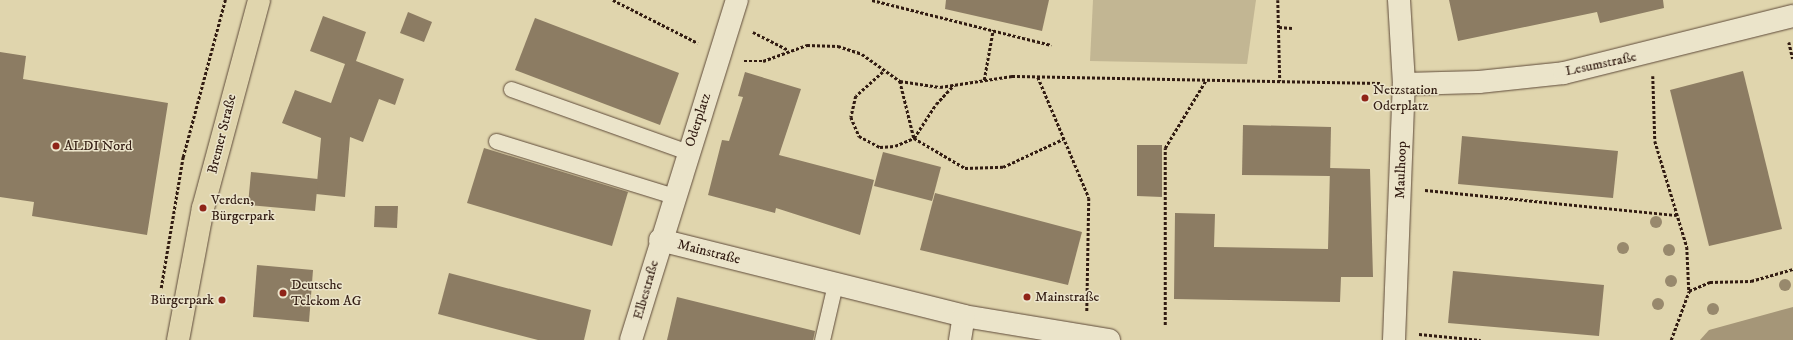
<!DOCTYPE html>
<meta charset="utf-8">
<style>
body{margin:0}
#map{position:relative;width:1793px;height:340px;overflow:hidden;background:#e0d5ad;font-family:"IM FELL DW Pica",serif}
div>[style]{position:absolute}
.green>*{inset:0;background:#c2b693}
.water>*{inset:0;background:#a59678}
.building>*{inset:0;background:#8c7c63}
.path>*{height:2.5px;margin-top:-1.25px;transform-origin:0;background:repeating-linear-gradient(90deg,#321c12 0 3px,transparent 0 5px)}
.roads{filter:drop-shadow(0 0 1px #5e4a39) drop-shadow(0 0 1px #5e4a39)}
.service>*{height:15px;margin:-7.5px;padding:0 7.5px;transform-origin:7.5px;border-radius:7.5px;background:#ebe4ca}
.minor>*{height:22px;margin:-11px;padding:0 11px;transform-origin:11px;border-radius:11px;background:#ebe4ca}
.primary>*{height:22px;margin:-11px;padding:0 11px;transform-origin:11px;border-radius:11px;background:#e0d5ad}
.trees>*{width:12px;height:12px;margin:-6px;border-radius:50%;background:#98896d}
.dots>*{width:11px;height:11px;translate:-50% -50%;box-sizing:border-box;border:2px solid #ebe4ca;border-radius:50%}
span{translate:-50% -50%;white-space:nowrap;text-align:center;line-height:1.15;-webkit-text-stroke:3px #ebe4ca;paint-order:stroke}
.street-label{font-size:14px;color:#321c12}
.poi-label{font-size:14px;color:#321c12}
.left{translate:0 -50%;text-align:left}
.right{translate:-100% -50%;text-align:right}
</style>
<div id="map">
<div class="green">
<div style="clip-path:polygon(1093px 0,1256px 0,1247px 64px,1090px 61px)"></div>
</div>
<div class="water">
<div style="clip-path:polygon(1793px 307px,1793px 340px,1700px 340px,1709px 330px)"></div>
</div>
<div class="building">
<div style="clip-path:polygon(946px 0,1049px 0,1042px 31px,945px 9px)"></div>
<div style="clip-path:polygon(1449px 0,1663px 0,1664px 8px,1600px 23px,1597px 12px,1458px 41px)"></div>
<div style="clip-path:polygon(408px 12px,432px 22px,424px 42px,400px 33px)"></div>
<div style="clip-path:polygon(323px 16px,366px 32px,356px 61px,404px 79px,395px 105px,379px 99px,363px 142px,350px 137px,345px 197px,316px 194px,321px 138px,282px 123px,295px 90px,331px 103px,345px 64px,310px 51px)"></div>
<div style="clip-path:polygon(535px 18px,679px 73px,660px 125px,515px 70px)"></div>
<div style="clip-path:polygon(0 52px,26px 56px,23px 79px,168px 103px,147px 235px,32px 216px,34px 202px,0 197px)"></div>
<div style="clip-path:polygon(1743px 71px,1782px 229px,1709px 246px,1670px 90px)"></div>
<div style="clip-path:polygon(745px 72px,801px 89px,779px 155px,874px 180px,860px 235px,776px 208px,775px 213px,708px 195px,722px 140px,729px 141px,743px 97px,738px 96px)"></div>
<div style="clip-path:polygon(1243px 125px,1331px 127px,1330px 176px,1242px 175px)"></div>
<div style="clip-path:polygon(1462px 136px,1618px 151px,1613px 198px,1458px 184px)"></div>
<div style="clip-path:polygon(1137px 145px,1162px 145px,1162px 197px,1137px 196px)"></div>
<div style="clip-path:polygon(484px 148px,628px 192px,612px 246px,467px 203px)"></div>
<div style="clip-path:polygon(883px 152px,941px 167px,932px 201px,874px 186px)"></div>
<div style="clip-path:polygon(1330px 168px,1370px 169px,1373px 277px,1341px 277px,1340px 302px,1174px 299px,1175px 213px,1215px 214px,1214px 247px,1328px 249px)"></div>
<div style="clip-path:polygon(251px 172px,318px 179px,315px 211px,248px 205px)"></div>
<div style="clip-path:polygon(935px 193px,1082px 232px,1068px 285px,920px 250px)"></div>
<div style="clip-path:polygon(375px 206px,398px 206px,397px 228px,374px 227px)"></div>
<div style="clip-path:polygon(257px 265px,313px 270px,309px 322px,253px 317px)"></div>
<div style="clip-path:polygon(1453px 271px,1604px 285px,1599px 336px,1448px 323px)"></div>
<div style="clip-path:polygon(449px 273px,591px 310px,584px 340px,538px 340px,438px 314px)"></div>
<div style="clip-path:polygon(677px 297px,815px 331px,813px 340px,667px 340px)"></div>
</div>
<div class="path">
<div style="left:613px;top:0;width:95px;rotate:26.8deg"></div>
<div style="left:872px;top:0;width:185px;rotate:14.1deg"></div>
<div style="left:1278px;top:0;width:81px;rotate:88.6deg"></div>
<div style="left:1279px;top:27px;width:13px;rotate:4deg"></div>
<div style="left:753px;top:32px;width:39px;rotate:27deg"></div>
<div style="left:1789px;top:42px;width:17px;rotate:77deg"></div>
<div style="left:744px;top:61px;width:19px"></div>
<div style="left:763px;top:61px;width:47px;rotate:-20deg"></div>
<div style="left:807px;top:45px;width:31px;rotate:2deg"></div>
<div style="left:838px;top:46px;width:25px;rotate:18deg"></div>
<div style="left:862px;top:54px;width:47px;rotate:35.4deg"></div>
<div style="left:900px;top:81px;width:40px;rotate:8.5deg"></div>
<div style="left:940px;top:87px;width:73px;rotate:-8.7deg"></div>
<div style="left:1012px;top:76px;width:368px;rotate:1.1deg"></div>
<div style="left:883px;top:72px;width:36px;rotate:138deg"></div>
<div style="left:856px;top:96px;width:22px;rotate:103deg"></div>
<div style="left:851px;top:117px;width:21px;rotate:67deg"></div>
<div style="left:859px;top:136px;width:24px;rotate:28deg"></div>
<div style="left:880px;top:147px;width:15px;rotate:-4deg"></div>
<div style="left:895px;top:146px;width:21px;rotate:-23deg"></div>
<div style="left:914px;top:138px;width:40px;rotate:-57.1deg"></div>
<div style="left:936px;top:104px;width:26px;rotate:-47deg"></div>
<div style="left:1653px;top:76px;width:65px;rotate:88.2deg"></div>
<div style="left:1655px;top:141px;width:111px;rotate:73.2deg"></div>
<div style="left:1687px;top:247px;width:44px;rotate:87.4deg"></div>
<div style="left:1038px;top:77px;width:131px;rotate:67.1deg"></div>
<div style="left:1089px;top:198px;width:114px;rotate:91deg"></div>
<div style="left:984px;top:80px;width:51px;rotate:-79.8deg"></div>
<div style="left:900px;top:81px;width:59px;rotate:76.2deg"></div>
<div style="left:914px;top:138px;width:59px;rotate:30.5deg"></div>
<div style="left:965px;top:168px;width:38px;rotate:-2deg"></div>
<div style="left:1003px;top:167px;width:66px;rotate:-25deg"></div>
<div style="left:1425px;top:190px;width:253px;rotate:5.7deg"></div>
<div style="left:161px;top:288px;width:133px;rotate:-80.5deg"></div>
<div style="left:183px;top:157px;width:163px;rotate:-75deg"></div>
<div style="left:1165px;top:325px;width:177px;rotate:-90deg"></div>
<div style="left:1165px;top:148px;width:79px;rotate:-58.9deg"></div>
<div style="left:1419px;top:334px;width:62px;rotate:5.5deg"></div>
<div style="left:1671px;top:340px;width:52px;rotate:-69.8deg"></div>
<div style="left:1689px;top:291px;width:23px;rotate:-23deg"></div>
<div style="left:1710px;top:282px;width:41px;rotate:-1.4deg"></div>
<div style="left:1751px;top:281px;width:44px;rotate:-15.9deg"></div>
</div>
<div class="roads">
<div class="service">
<div style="left:511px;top:89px;width:188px;rotate:19.6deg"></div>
<div style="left:496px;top:141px;width:186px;rotate:17.2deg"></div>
<div style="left:822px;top:340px;width:57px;rotate:-76.9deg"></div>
</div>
<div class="minor">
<div style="left:1404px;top:84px;width:75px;rotate:-1.5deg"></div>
<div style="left:1479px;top:82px;width:85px;rotate:-6deg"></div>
<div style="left:1564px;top:73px;width:236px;rotate:-14deg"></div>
<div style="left:660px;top:240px;width:313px;rotate:14deg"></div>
<div style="left:964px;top:316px;width:147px;rotate:9.4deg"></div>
<div style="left:631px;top:340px;width:356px;rotate:-72.7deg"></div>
<div style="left:960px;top:340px;width:24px;rotate:-81deg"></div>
<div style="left:1394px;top:340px;width:256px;rotate:-87.8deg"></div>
<div style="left:1404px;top:84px;width:84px;rotate:-93.4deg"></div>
</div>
<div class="primary">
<div style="left:178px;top:340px;width:134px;rotate:-79.3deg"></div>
<div style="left:203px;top:208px;width:215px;rotate:-74.9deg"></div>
</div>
</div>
<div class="trees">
<div style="left:1656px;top:222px"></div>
<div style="left:1623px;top:248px"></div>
<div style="left:1669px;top:250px"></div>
<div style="left:1671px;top:281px"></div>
<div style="left:1785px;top:285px"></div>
<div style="left:1658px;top:304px"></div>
<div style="left:1713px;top:309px"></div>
</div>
<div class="dots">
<div style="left:1365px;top:98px;background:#8f2418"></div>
<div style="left:56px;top:146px;background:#8f2418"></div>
<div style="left:203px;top:208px;background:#8f2418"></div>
<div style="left:283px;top:293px;background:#8f2418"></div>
<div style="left:1027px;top:297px;background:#8f2418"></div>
<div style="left:222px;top:300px;background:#8f2418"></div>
</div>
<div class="street-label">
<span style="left:1601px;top:64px;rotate:-12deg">Lesumstraße</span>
<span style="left:698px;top:120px;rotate:-72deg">Oderplatz</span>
<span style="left:222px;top:134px;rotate:-76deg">Bremer Straße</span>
<span style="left:1401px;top:170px;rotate:-88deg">Maulhoop</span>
<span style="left:709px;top:252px;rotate:14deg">Mainstraße</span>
<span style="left:646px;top:290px;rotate:-74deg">Elbestraße</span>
</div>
<div class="poi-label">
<span class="left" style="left:1373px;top:98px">Netzstation<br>Oderplatz</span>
<span class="left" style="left:64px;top:146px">ALDI Nord</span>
<span class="left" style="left:211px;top:208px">Verden,<br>Bürgerpark</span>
<span class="left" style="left:291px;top:293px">Deutsche<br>Telekom AG</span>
<span class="left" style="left:1035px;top:297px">Mainstraße</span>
<span class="right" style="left:214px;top:300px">Bürgerpark</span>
</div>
</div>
